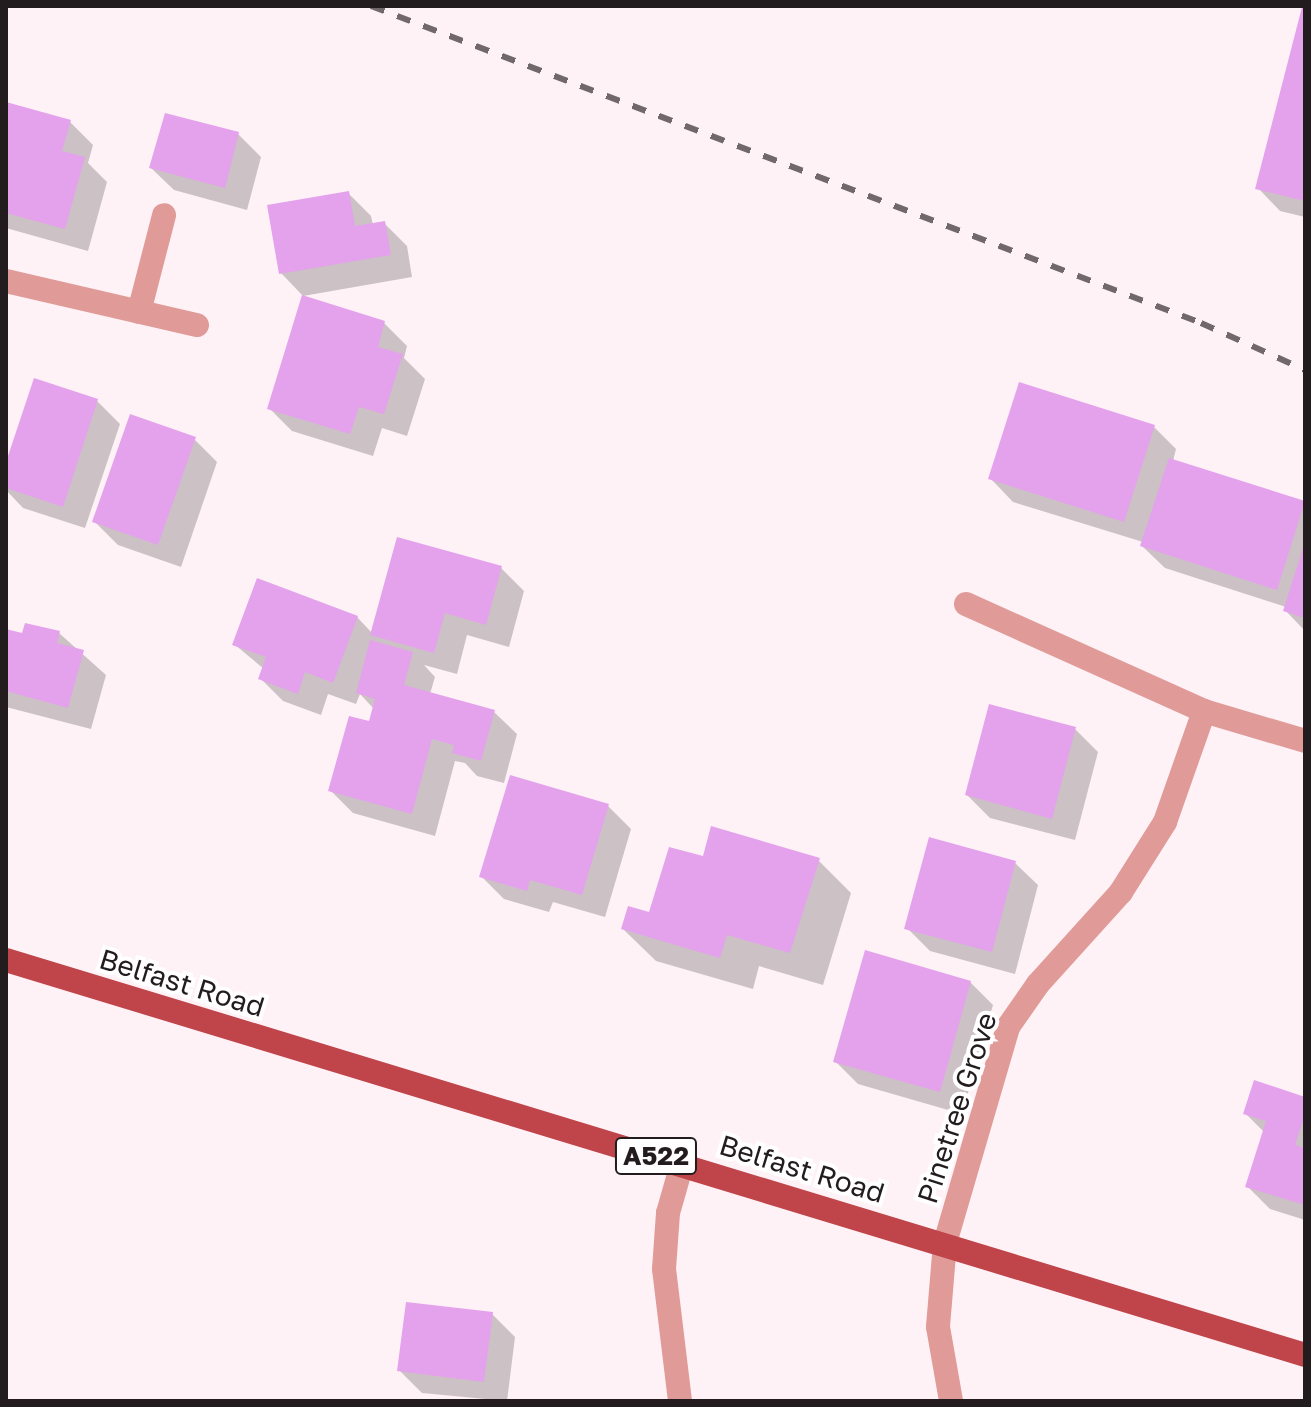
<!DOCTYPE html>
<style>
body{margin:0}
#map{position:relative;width:1311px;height:1407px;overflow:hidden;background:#fff2f7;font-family:"Golos Text",sans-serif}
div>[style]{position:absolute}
.shadow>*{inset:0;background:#0003}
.building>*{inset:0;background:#e4a1ec}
.lane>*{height:24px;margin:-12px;padding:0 12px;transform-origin:12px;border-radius:12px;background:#e09b98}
.street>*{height:24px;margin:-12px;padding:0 12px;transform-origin:12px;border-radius:12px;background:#e09b98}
.primary>*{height:24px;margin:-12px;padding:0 12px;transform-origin:12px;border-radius:12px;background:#c0454a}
.rail>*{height:6px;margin-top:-3px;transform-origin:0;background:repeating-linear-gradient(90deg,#71686b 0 14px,transparent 0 28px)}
span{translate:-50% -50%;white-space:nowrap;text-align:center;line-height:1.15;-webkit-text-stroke:8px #fff;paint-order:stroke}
.shield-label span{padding:2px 6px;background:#fff;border:2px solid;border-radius:6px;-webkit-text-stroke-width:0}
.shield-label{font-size:26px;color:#231c1f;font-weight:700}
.street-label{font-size:28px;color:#231c1f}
.frame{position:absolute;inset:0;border:8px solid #231c1f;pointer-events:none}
</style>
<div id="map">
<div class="shadow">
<div style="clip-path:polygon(1305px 10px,1305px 217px,1280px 211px,1258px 188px)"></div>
<div style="clip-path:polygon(6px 104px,70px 122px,93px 145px,88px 163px,107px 182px,88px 251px,6px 228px)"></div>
<div style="clip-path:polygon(238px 134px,261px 157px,247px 210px,174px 190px,151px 168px)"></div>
<div style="clip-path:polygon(348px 193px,371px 216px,373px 225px,384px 223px,407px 246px,412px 277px,303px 296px,281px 273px)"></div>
<div style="clip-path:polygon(384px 323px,407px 346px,404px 358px,425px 379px,407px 436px,382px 428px,373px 456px,292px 431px,269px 408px)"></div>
<div style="clip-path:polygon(97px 401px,120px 424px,85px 528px,23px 508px,6px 490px,6px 468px)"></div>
<div style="clip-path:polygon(1154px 427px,1176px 449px,1173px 461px,1305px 503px,1305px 631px,1285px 610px,1286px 607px,1165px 568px,1142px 546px,1143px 542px,1013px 502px,991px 479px)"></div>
<div style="clip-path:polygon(194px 439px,217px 462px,181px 567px,118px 545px,95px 522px)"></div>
<div style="clip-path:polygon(399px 540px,501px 568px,524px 591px,509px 647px,467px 635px,457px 674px,424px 665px,435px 677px,430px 694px,494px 712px,517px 734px,504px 783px,477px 776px,465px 763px,455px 761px,435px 836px,353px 813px,330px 790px,370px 724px,374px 709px,360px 694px,356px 704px,328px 694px,321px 715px,283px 701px,260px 678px,264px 669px,234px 644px,357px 617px,372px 633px)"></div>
<div style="clip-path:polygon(6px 631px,24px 635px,59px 633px,106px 675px,91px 729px,6px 707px)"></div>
<div style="clip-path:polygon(1075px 729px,1098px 752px,1075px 840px,990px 818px,967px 795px)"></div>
<div style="clip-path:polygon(608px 806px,631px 829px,605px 917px,553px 902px,549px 912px,504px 899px,481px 876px)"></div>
<div style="clip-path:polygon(818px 860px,851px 893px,823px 985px,759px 966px,753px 989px,656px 961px,623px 929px,651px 914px)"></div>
<div style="clip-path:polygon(1015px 863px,1038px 885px,1015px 974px,930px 951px,907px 928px)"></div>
<div style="clip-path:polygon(970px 982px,993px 1005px,962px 1114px,858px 1084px,835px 1061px)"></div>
<div style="clip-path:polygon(1305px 1099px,1305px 1220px,1270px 1209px,1247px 1186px,1264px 1132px,1245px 1113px)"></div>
<div style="clip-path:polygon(492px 1314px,515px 1337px,507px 1401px,422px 1393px,399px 1370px)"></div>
</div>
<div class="building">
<div style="clip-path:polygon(1302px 7px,1305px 8px,1305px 201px,1255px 189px)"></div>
<div style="clip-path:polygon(6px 102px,71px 120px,62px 151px,85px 157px,65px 229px,6px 213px)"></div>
<div style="clip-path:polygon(165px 113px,239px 132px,225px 188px,149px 168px)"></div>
<div style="clip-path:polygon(349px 191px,355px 226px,385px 221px,391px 255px,279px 274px,267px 205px)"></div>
<div style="clip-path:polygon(302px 295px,385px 321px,378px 347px,403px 354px,384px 414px,359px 407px,350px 434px,267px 409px)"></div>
<div style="clip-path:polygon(34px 378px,98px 399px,63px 507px,6px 488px,6px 462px)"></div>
<div style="clip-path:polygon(1019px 382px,1155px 425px,1124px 522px,988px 479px)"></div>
<div style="clip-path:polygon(130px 414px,196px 437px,158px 545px,92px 522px)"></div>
<div style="clip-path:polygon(1169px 458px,1305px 501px,1277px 590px,1140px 546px)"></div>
<div style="clip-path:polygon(397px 537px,502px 566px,486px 625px,445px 613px,434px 653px,370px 635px)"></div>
<div style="clip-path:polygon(1304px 545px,1305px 545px,1305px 618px,1283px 611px)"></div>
<div style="clip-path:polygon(257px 578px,358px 616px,333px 683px,305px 672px,298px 694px,258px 679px,266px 657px,232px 645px)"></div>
<div style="clip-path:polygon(25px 623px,60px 631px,57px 643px,84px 650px,68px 708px,6px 691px,6px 629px,22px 633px)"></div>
<div style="clip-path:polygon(370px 640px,413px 652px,404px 685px,495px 710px,481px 761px,452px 753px,454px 745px,432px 739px,412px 814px,328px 791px,349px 716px,369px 721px,375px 699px,356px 693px)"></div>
<div style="clip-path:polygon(989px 704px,1076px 727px,1052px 819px,965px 795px)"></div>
<div style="clip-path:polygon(510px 775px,609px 804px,582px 895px,530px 880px,527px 891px,479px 877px)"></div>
<div style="clip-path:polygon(711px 826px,820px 858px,790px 953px,727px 935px,720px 958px,621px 929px,628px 906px,649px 912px,669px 847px,703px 856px)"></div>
<div style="clip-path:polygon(929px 837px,1016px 861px,992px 952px,904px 929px)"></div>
<div style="clip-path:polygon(865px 950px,971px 981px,940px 1092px,833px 1062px)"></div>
<div style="clip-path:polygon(1254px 1080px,1305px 1097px,1305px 1114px,1295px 1145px,1305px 1148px,1305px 1205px,1245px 1187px,1266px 1121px,1243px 1114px)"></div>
<div style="clip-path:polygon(406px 1302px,493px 1312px,484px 1382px,397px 1371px)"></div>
</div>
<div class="lane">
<div style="left:945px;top:1243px;width:84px;rotate:94.8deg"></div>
<div style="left:938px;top:1327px;width:75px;rotate:80deg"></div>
</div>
<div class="street">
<div style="left:6px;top:281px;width:196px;rotate:13deg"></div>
<div style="left:139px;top:312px;width:100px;rotate:-75.5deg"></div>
<div style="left:966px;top:604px;width:261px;rotate:24.2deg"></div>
<div style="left:1204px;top:711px;width:105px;rotate:16.5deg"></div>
<div style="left:945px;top:1243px;width:225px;rotate:-73.7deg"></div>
<div style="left:1008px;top:1027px;width:52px;rotate:-55.1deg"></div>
<div style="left:1038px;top:984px;width:124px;rotate:-47.9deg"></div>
<div style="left:1121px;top:892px;width:83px;rotate:-57.8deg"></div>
<div style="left:1165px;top:822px;width:118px;rotate:-70.6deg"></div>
<div style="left:680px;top:1401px;width:133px;rotate:-96.9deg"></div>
<div style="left:664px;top:1269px;width:56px;rotate:-85.9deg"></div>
<div style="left:668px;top:1213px;width:51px;rotate:-74.1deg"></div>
</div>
<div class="primary">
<div style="left:6px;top:960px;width:1358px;rotate:16.91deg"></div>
</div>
<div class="rail">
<div style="left:371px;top:6px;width:888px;rotate:20.9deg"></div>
<div style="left:1201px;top:323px;width:114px;rotate:24.3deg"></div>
</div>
<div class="shield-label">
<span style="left:656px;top:1156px">A522</span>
</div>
<div class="street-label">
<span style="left:182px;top:983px;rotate:17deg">Belfast Road</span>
<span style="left:957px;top:1108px;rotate:-72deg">Pinetree Grove</span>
<span style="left:802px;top:1169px;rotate:17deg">Belfast Road</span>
</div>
<div class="frame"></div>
</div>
